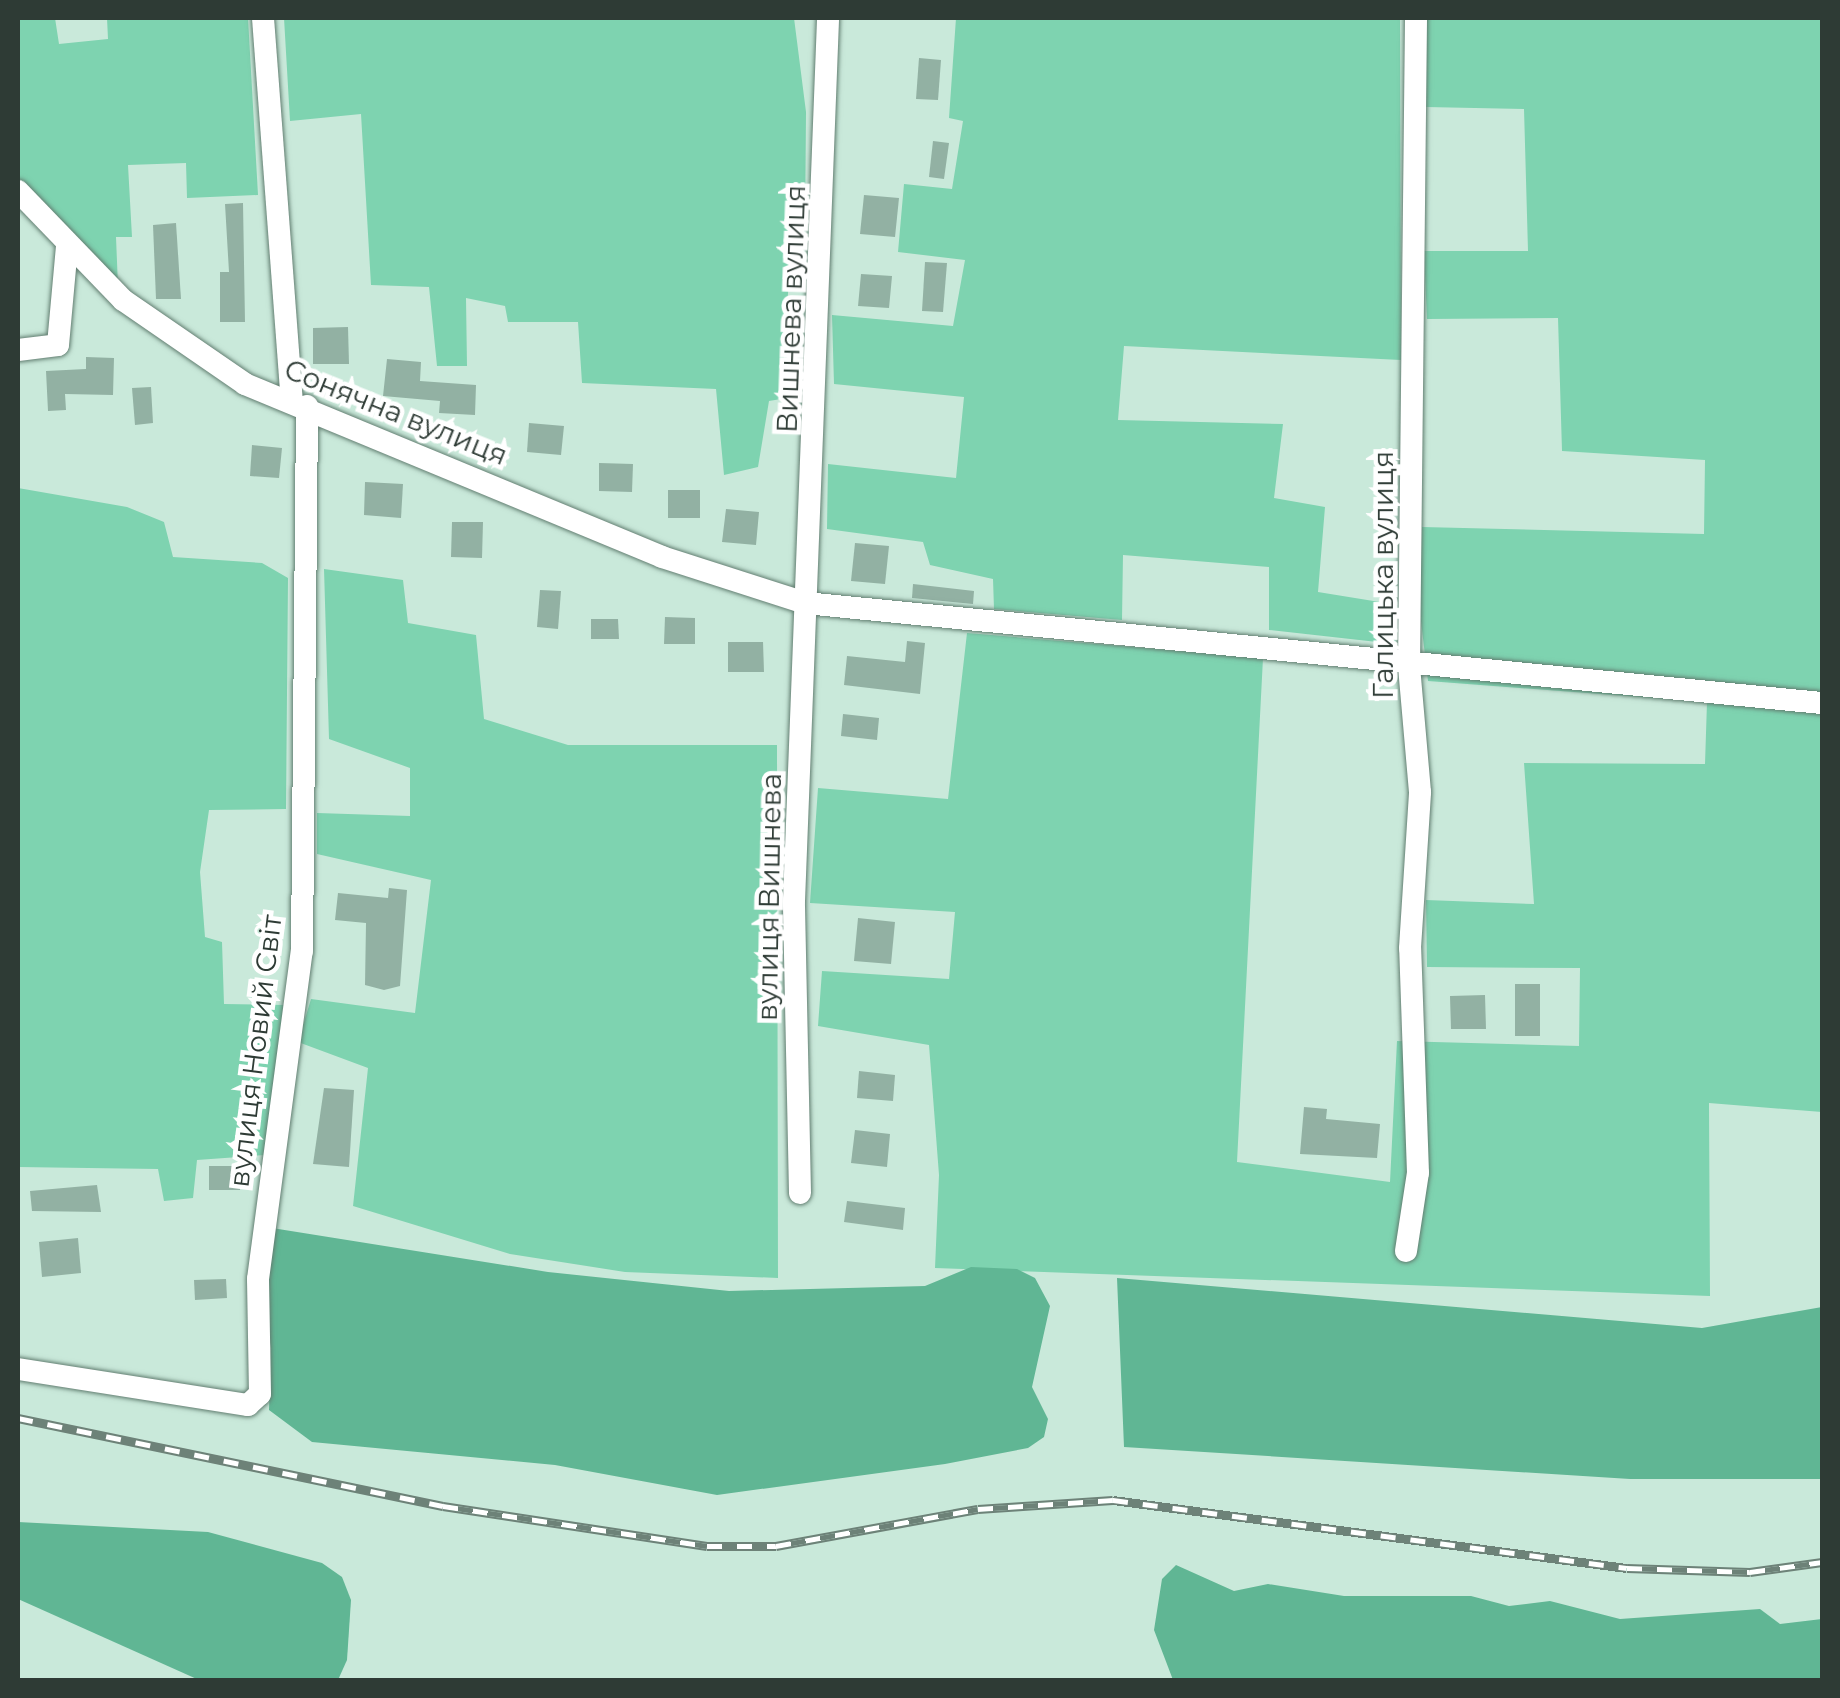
<!DOCTYPE html>
<meta charset="utf-8">
<style>
body{margin:0}
#map{position:relative;width:1840px;height:1698px;overflow:hidden;background:#c9e9da;font-family:Montserrat,sans-serif}
div>[style]{position:absolute}
.green>*{inset:0;background:#7ed3b0}
.forest>*{inset:0;background:#60b694}
.building>*{inset:0;background:#92b1a3}
.roads{filter:drop-shadow(0 0 2px #627e71) drop-shadow(0 0 2px #627e71)}
.street>*{height:22px;margin:-11px;padding:0 11px;transform-origin:11px;border-radius:11px;background:#fff}
.rail>*{height:9px;margin-top:-4.5px;transform-origin:0;background:repeating-linear-gradient(90deg,#fff 0 15px,#6d8278 0 30px);box-sizing:border-box;border-block:2px solid #6d8278}
span{translate:-50% -50%;white-space:nowrap;text-align:center;line-height:1.15;-webkit-text-stroke:9px #fff;paint-order:stroke}
.street-label{font-size:28px;color:#2e3b35}
.frame{position:absolute;inset:0;border:20px solid #2e3b35;pointer-events:none}
</style>
<div id="map">
<div class="green">
<div style="clip-path:polygon(18px 18px,55px 18px,59px 44px,108px 39px,107px 18px,248px 18px,258px 195px,187px 198px,186px 163px,128px 165px,132px 237px,116px 237px,118px 286px,18px 179px)"></div>
<div style="clip-path:polygon(284px 18px,794px 18px,806px 112px,805px 232px,792px 233px,781px 399px,769px 401px,758px 467px,724px 475px,716px 389px,582px 383px,578px 322px,508px 322px,505px 306px,466px 298px,467px 366px,437px 366px,429px 287px,371px 285px,361px 114px,290px 121px)"></div>
<div style="clip-path:polygon(956px 18px,1400px 18px,1401px 360px,1124px 346px,1118px 420px,1283px 424px,1274px 498px,1325px 507px,1318px 592px,1398px 605px,1395px 644px,1269px 630px,1269px 567px,1123px 555px,1122px 620px,994px 609px,993px 579px,930px 565px,923px 542px,827px 529px,828px 464px,956px 478px,964px 397px,834px 384px,832px 315px,953px 326px,965px 260px,898px 252px,904px 184px,952px 189px,963px 121px,949px 118px)"></div>
<div style="clip-path:polygon(1425px 18px,1822px 18px,1822px 1112px,1709px 1103px,1710px 1296px,935px 1268px,939px 1175px,929px 1045px,818px 1026px,822px 971px,949px 979px,955px 912px,810px 903px,818px 788px,948px 799px,967px 633px,1263px 658px,1237px 1162px,1390px 1182px,1397px 1041px,1579px 1046px,1580px 968px,1427px 967px,1426px 900px,1534px 904px,1524px 763px,1705px 764px,1707px 702px,1428px 681px,1419px 604px,1422px 527px,1704px 534px,1705px 460px,1562px 451px,1558px 318px,1427px 319px,1424px 251px,1528px 251px,1524px 109px,1426px 107px)"></div>
<div style="clip-path:polygon(18px 488px,127px 507px,164px 522px,173px 557px,262px 563px,288px 578px,286px 809px,209px 810px,200px 872px,205px 937px,222px 942px,224px 1004px,285px 1005px,265px 1155px,197px 1160px,193px 1198px,164px 1201px,158px 1169px,18px 1167px)"></div>
<div style="clip-path:polygon(324px 569px,403px 580px,408px 623px,476px 635px,484px 719px,568px 745px,777px 745px,778px 1278px,625px 1272px,510px 1254px,353px 1206px,368px 1068px,298px 1042px,311px 999px,415px 1013px,431px 880px,317px 854px,317px 813px,410px 816px,410px 768px,329px 739px)"></div>
</div>
<div class="forest">
<div style="clip-path:polygon(272px 1228px,548px 1272px,729px 1291px,925px 1286px,971px 1267px,1017px 1269px,1035px 1278px,1050px 1306px,1032px 1387px,1048px 1419px,1044px 1437px,1028px 1448px,945px 1464px,717px 1495px,555px 1465px,312px 1442px,269px 1410px,271px 1348px,258px 1279px)"></div>
<div style="clip-path:polygon(1117px 1278px,1702px 1328px,1822px 1307px,1822px 1479px,1630px 1479px,1124px 1447px)"></div>
<div style="clip-path:polygon(18px 1522px,208px 1532px,322px 1563px,342px 1577px,351px 1600px,347px 1660px,338px 1680px,199px 1680px,18px 1599px)"></div>
<div style="clip-path:polygon(1176px 1565px,1234px 1591px,1268px 1584px,1344px 1596px,1471px 1596px,1509px 1606px,1550px 1601px,1620px 1619px,1760px 1609px,1780px 1624px,1822px 1619px,1822px 1680px,1173px 1680px,1154px 1630px,1162px 1579px)"></div>
</div>
<div class="building">
<div style="clip-path:polygon(919px 58px,941px 60px,938px 100px,916px 99px)"></div>
<div style="clip-path:polygon(933px 141px,949px 143px,944px 179px,929px 177px)"></div>
<div style="clip-path:polygon(864px 195px,899px 198px,895px 237px,860px 234px)"></div>
<div style="clip-path:polygon(243px 203px,245px 322px,220px 322px,220px 272px,229px 272px,225px 204px)"></div>
<div style="clip-path:polygon(176px 223px,181px 299px,156px 299px,153px 225px)"></div>
<div style="clip-path:polygon(925px 262px,947px 263px,943px 312px,922px 311px)"></div>
<div style="clip-path:polygon(861px 274px,892px 276px,889px 308px,858px 306px)"></div>
<div style="clip-path:polygon(348px 327px,349px 364px,313px 364px,313px 328px)"></div>
<div style="clip-path:polygon(86px 357px,114px 358px,113px 395px,65px 394px,66px 410px,48px 411px,46px 371px,86px 369px)"></div>
<div style="clip-path:polygon(387px 359px,421px 362px,420px 381px,476px 385px,475px 415px,439px 413px,440px 401px,383px 396px)"></div>
<div style="clip-path:polygon(151px 387px,153px 423px,135px 425px,132px 388px)"></div>
<div style="clip-path:polygon(529px 423px,564px 426px,561px 455px,527px 452px)"></div>
<div style="clip-path:polygon(252px 445px,282px 448px,279px 478px,250px 476px)"></div>
<div style="clip-path:polygon(599px 463px,633px 464px,632px 492px,599px 491px)"></div>
<div style="clip-path:polygon(365px 482px,403px 484px,401px 518px,364px 515px)"></div>
<div style="clip-path:polygon(668px 490px,700px 490px,700px 518px,668px 518px)"></div>
<div style="clip-path:polygon(726px 509px,759px 512px,756px 545px,722px 542px)"></div>
<div style="clip-path:polygon(452px 522px,483px 522px,482px 558px,451px 557px)"></div>
<div style="clip-path:polygon(855px 543px,889px 546px,885px 584px,851px 581px)"></div>
<div style="clip-path:polygon(913px 584px,974px 591px,973px 604px,912px 598px)"></div>
<div style="clip-path:polygon(540px 590px,561px 591px,558px 629px,537px 627px)"></div>
<div style="clip-path:polygon(665px 617px,695px 618px,695px 644px,664px 644px)"></div>
<div style="clip-path:polygon(591px 619px,618px 619px,619px 639px,591px 639px)"></div>
<div style="clip-path:polygon(907px 641px,925px 643px,920px 694px,844px 685px,847px 656px,905px 662px)"></div>
<div style="clip-path:polygon(728px 642px,763px 642px,764px 672px,728px 672px)"></div>
<div style="clip-path:polygon(843px 714px,879px 718px,877px 740px,841px 736px)"></div>
<div style="clip-path:polygon(389px 888px,407px 890px,400px 986px,384px 990px,365px 985px,366px 923px,335px 920px,338px 893px,388px 898px)"></div>
<div style="clip-path:polygon(858px 918px,895px 922px,891px 964px,854px 961px)"></div>
<div style="clip-path:polygon(1515px 984px,1540px 984px,1540px 1036px,1515px 1036px)"></div>
<div style="clip-path:polygon(1485px 995px,1486px 1029px,1451px 1029px,1450px 996px)"></div>
<div style="clip-path:polygon(859px 1071px,895px 1075px,893px 1101px,857px 1098px)"></div>
<div style="clip-path:polygon(324px 1088px,354px 1090px,349px 1167px,313px 1164px)"></div>
<div style="clip-path:polygon(1304px 1107px,1327px 1109px,1326px 1119px,1380px 1124px,1377px 1158px,1300px 1154px)"></div>
<div style="clip-path:polygon(855px 1130px,890px 1134px,887px 1167px,851px 1163px)"></div>
<div style="clip-path:polygon(209px 1166px,240px 1166px,240px 1190px,209px 1190px)"></div>
<div style="clip-path:polygon(97px 1185px,101px 1212px,32px 1211px,30px 1191px)"></div>
<div style="clip-path:polygon(847px 1201px,905px 1208px,903px 1230px,844px 1222px)"></div>
<div style="clip-path:polygon(78px 1238px,81px 1273px,42px 1277px,39px 1242px)"></div>
<div style="clip-path:polygon(226px 1279px,227px 1298px,195px 1300px,194px 1280px)"></div>
</div>
<div class="roads">
<div class="street">
<div style="left:263px;top:18px;width:384px;rotate:85.7deg"></div>
<div style="left:18px;top:191px;width:151px;rotate:46.1deg"></div>
<div style="left:123px;top:300px;width:148px;rotate:34.5deg"></div>
<div style="left:245px;top:384px;width:451px;rotate:22.5deg"></div>
<div style="left:662px;top:557px;width:150px;rotate:17.8deg"></div>
<div style="left:805px;top:603px;width:1022px;rotate:5.62deg"></div>
<div style="left:18px;top:350px;width:40px;rotate:-7.1deg"></div>
<div style="left:58px;top:345px;width:98px;rotate:-84.8deg"></div>
<div style="left:800px;top:1193px;width:292px;rotate:-91.2deg"></div>
<div style="left:794px;top:901px;width:884px;rotate:-87.79deg"></div>
<div style="left:1406px;top:1251px;width:79px;rotate:-81.3deg"></div>
<div style="left:1418px;top:1173px;width:225px;rotate:-92deg"></div>
<div style="left:1410px;top:948px;width:156px;rotate:-86.3deg"></div>
<div style="left:1420px;top:792px;width:126px;rotate:-95deg"></div>
<div style="left:1409px;top:666px;width:648px;rotate:-89.38deg"></div>
<div style="left:18px;top:1369px;width:233px;rotate:8.9deg"></div>
<div style="left:248px;top:1405px;width:16px;rotate:-43deg"></div>
<div style="left:260px;top:1394px;width:115px;rotate:-91deg"></div>
<div style="left:258px;top:1279px;width:331px;rotate:-82.4deg"></div>
<div style="left:302px;top:951px;width:545px;rotate:-89.47deg"></div>
</div>
</div>
<div class="rail">
<div style="left:18px;top:1418px;width:434px;rotate:11.7deg"></div>
<div style="left:443px;top:1506px;width:267px;rotate:8.6deg"></div>
<div style="left:707px;top:1546px;width:69px"></div>
<div style="left:776px;top:1546px;width:205px;rotate:-10.4deg"></div>
<div style="left:978px;top:1509px;width:135px;rotate:-3.8deg"></div>
<div style="left:1113px;top:1500px;width:518px;rotate:7.54deg"></div>
<div style="left:1627px;top:1568px;width:123px;rotate:1.9deg"></div>
<div style="left:1750px;top:1572px;width:73px;rotate:-7.9deg"></div>
</div>
<div class="street-label">
<span style="left:791px;top:309px;rotate:-88deg">Вишнева вулиця</span>
<span style="left:396px;top:412px;rotate:22deg">Сонячна вулиця</span>
<span style="left:1383px;top:575px;rotate:-90deg">Галицька вулиця</span>
<span style="left:769px;top:897px;rotate:-89deg">вулиця Вишнева</span>
<span style="left:255px;top:1051px;rotate:-83deg">вулиця Новий Світ</span>
</div>
<div class="frame"></div>
</div>
